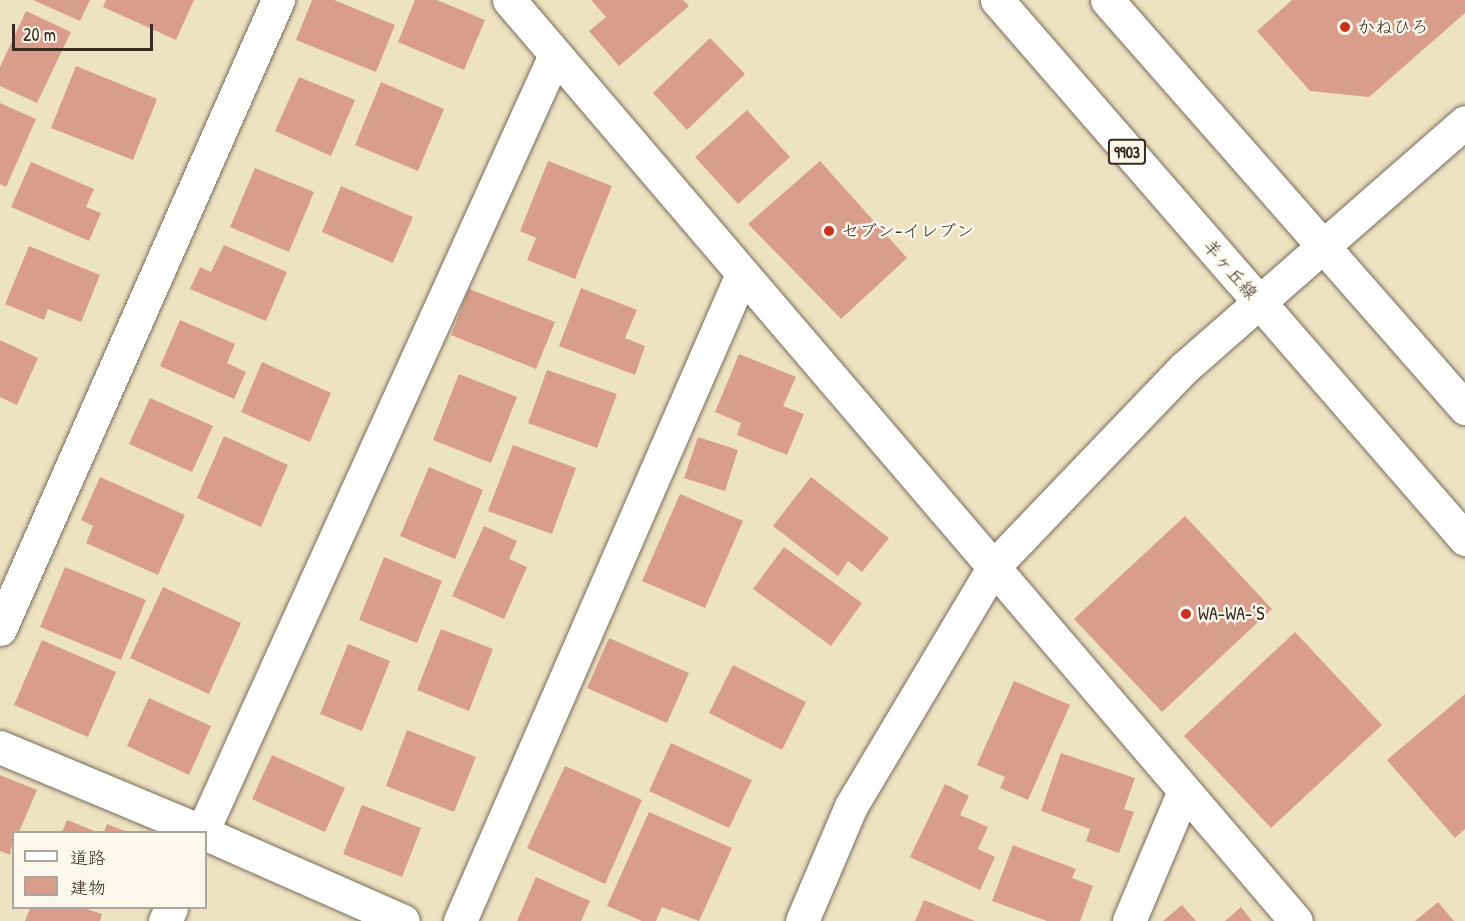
<!DOCTYPE html>
<meta charset="utf-8">
<style>
body{margin:0}
#map{position:relative;width:1465px;height:921px;overflow:hidden;background:#ede3c3;font-family:"Patrick Hand","Klee One",sans-serif}
div>[style]{position:absolute}
.building>*{inset:0;background:#d99e8b}
.roads{filter:drop-shadow(0 0 2px #796b58) drop-shadow(0 0 2px #796b58)}
.minor>*{height:33px;margin:-16.5px;padding:0 16.5px;transform-origin:16.5px;border-radius:16.5px;background:#fff}
.major>*{height:33px;margin:-16.5px;padding:0 16.5px;transform-origin:16.5px;border-radius:16.5px;background:#fff}
.dots>*{width:16px;height:16px;translate:-50% -50%;box-sizing:border-box;border:3px solid #fbf7ec;border-radius:50%}
span{translate:-50% -50%;white-space:nowrap;text-align:center;line-height:1.15;-webkit-text-stroke:5px #fbf7ec;paint-order:stroke}
.shield-label span{padding:2px 4px;background:#fbf7ec;border:2px solid;border-radius:4px;-webkit-text-stroke-width:0}
.shield-label{font-size:16px;color:#3b2a1e;font-weight:700}
.poi-label{font-size:18px;color:#3b2a1e}
.left{translate:0 -50%;text-align:left}
.street-label{font-size:18px;color:#3b2a1e}
.legend{position:absolute;left:12px;top:831px;width:195px;height:78px;box-sizing:border-box;background:#fbf7ec;border:2px solid #aea59a;margin:0;padding:8px 10px;list-style:none;font-size:18px;color:#3b2a1e}
.legend li{display:flex;align-items:center;gap:12px;height:30px}
.legend b{width:30px;border:2px solid #aea59a}
.scale{position:absolute;left:12px;top:24px;width:141px;height:27px;box-sizing:border-box;border:3px solid #3b2a1e;border-top:0;padding-left:8px;font-size:18px;line-height:21px;white-space:nowrap;color:#3b2a1e;-webkit-text-stroke:4px #fbf7ec;paint-order:stroke}
</style>
<div id="map">
<div class="building">
<div style="clip-path:polygon(33px 0,90px 0,80px 21px)"></div>
<div style="clip-path:polygon(106px 0,194px 0,176px 40px,103px 7px)"></div>
<div style="clip-path:polygon(312px 0,334px 0,395px 25px,376px 72px,296px 40px)"></div>
<div style="clip-path:polygon(415px 0,437px 0,485px 20px,464px 70px,398px 42px)"></div>
<div style="clip-path:polygon(591px 0,683px 0,689px 6px,619px 66px,589px 31px,606px 17px)"></div>
<div style="clip-path:polygon(1292px 0,1465px 0,1465px 13px,1369px 97px,1310px 91px,1257px 31px)"></div>
<div style="clip-path:polygon(26px 11px,71px 32px,37px 103px,0 86px,0 67px)"></div>
<div style="clip-path:polygon(710px 38px,745px 74px,687px 130px,653px 93px)"></div>
<div style="clip-path:polygon(76px 66px,157px 99px,133px 160px,51px 128px)"></div>
<div style="clip-path:polygon(299px 77px,355px 100px,331px 156px,275px 131px)"></div>
<div style="clip-path:polygon(381px 82px,444px 109px,418px 171px,355px 145px)"></div>
<div style="clip-path:polygon(0 103px,36px 119px,6px 187px,0 184px)"></div>
<div style="clip-path:polygon(747px 110px,790px 157px,738px 204px,695px 157px)"></div>
<div style="clip-path:polygon(548px 161px,612px 186px,575px 279px,527px 260px,536px 238px,520px 231px)"></div>
<div style="clip-path:polygon(820px 161px,907px 258px,841px 319px,748px 224px)"></div>
<div style="clip-path:polygon(31px 162px,94px 189px,86px 207px,101px 213px,89px 241px,11px 207px)"></div>
<div style="clip-path:polygon(255px 168px,314px 192px,289px 252px,230px 227px)"></div>
<div style="clip-path:polygon(341px 186px,413px 217px,393px 263px,322px 232px)"></div>
<div style="clip-path:polygon(224px 245px,287px 272px,266px 321px,190px 289px,200px 267px,211px 272px)"></div>
<div style="clip-path:polygon(29px 246px,100px 275px,81px 322px,48px 309px,44px 320px,5px 304px)"></div>
<div style="clip-path:polygon(581px 288px,637px 310px,625px 338px,645px 346px,635px 375px,559px 346px)"></div>
<div style="clip-path:polygon(469px 289px,555px 322px,536px 369px,451px 335px)"></div>
<div style="clip-path:polygon(180px 320px,235px 344px,227px 363px,246px 372px,234px 399px,160px 366px)"></div>
<div style="clip-path:polygon(0 340px,38px 358px,17px 405px,0 397px)"></div>
<div style="clip-path:polygon(739px 354px,796px 377px,783px 406px,804px 414px,787px 455px,737px 435px,741px 423px,715px 412px)"></div>
<div style="clip-path:polygon(262px 362px,331px 393px,310px 442px,241px 412px)"></div>
<div style="clip-path:polygon(547px 370px,617px 394px,597px 448px,528px 423px)"></div>
<div style="clip-path:polygon(459px 374px,517px 397px,491px 463px,433px 440px)"></div>
<div style="clip-path:polygon(150px 398px,213px 426px,192px 472px,129px 444px)"></div>
<div style="clip-path:polygon(224px 436px,288px 465px,261px 527px,197px 498px)"></div>
<div style="clip-path:polygon(698px 437px,738px 450px,725px 491px,684px 478px)"></div>
<div style="clip-path:polygon(513px 445px,576px 468px,552px 534px,488px 511px)"></div>
<div style="clip-path:polygon(429px 467px,483px 490px,455px 559px,400px 536px)"></div>
<div style="clip-path:polygon(100px 477px,185px 515px,158px 575px,86px 543px,93px 526px,81px 520px)"></div>
<div style="clip-path:polygon(811px 477px,889px 538px,862px 572px,848px 561px,838px 576px,773px 526px)"></div>
<div style="clip-path:polygon(680px 494px,743px 521px,705px 608px,642px 581px)"></div>
<div style="clip-path:polygon(1185px 516px,1272px 609px,1162px 712px,1074px 619px)"></div>
<div style="clip-path:polygon(484px 526px,517px 541px,509px 559px,527px 567px,504px 619px,452px 596px)"></div>
<div style="clip-path:polygon(784px 547px,862px 603px,831px 646px,753px 589px)"></div>
<div style="clip-path:polygon(384px 557px,442px 581px,417px 643px,359px 620px)"></div>
<div style="clip-path:polygon(65px 567px,146px 600px,121px 660px,40px 627px)"></div>
<div style="clip-path:polygon(163px 587px,241px 623px,209px 694px,130px 658px)"></div>
<div style="clip-path:polygon(441px 629px,493px 649px,469px 711px,417px 690px)"></div>
<div style="clip-path:polygon(1295px 632px,1382px 725px,1271px 828px,1184px 736px)"></div>
<div style="clip-path:polygon(609px 638px,689px 673px,667px 723px,587px 688px)"></div>
<div style="clip-path:polygon(42px 640px,116px 672px,88px 737px,14px 705px)"></div>
<div style="clip-path:polygon(348px 644px,390px 661px,362px 731px,320px 714px)"></div>
<div style="clip-path:polygon(733px 665px,806px 702px,782px 750px,709px 713px)"></div>
<div style="clip-path:polygon(1014px 681px,1070px 705px,1028px 800px,1000px 788px,1005px 777px,977px 765px)"></div>
<div style="clip-path:polygon(1465px 694px,1465px 829px,1455px 838px,1387px 760px)"></div>
<div style="clip-path:polygon(149px 698px,211px 726px,189px 775px,127px 746px)"></div>
<div style="clip-path:polygon(407px 730px,476px 757px,454px 812px,386px 786px)"></div>
<div style="clip-path:polygon(671px 743px,752px 780px,729px 828px,649px 791px)"></div>
<div style="clip-path:polygon(1061px 753px,1135px 778px,1124px 809px,1134px 812px,1119px 853px,1086px 841px,1090px 829px,1041px 811px)"></div>
<div style="clip-path:polygon(272px 755px,345px 788px,325px 832px,252px 799px)"></div>
<div style="clip-path:polygon(565px 766px,642px 800px,605px 884px,527px 848px)"></div>
<div style="clip-path:polygon(0 775px,37px 790px,19px 832px,14px 832px,10px 855px,0 851px)"></div>
<div style="clip-path:polygon(945px 784px,969px 796px,960px 815px,988px 827px,978px 849px,995px 857px,980px 890px,910px 857px)"></div>
<div style="clip-path:polygon(362px 805px,421px 828px,402px 877px,343px 854px)"></div>
<div style="clip-path:polygon(649px 812px,732px 848px,699px 921px,662px 907px,656px 921px,642px 921px,607px 906px)"></div>
<div style="clip-path:polygon(67px 820px,97px 832px,62px 832px)"></div>
<div style="clip-path:polygon(107px 824px,128px 832px,104px 832px)"></div>
<div style="clip-path:polygon(1013px 845px,1076px 869px,1072px 878px,1093px 886px,1080px 921px,1047px 921px,992px 901px)"></div>
<div style="clip-path:polygon(536px 877px,590px 901px,581px 921px,517px 921px)"></div>
<div style="clip-path:polygon(924px 900px,975px 921px,915px 921px)"></div>
<div style="clip-path:polygon(1438px 902px,1454px 921px,1415px 921px)"></div>
<div style="clip-path:polygon(1182px 905px,1196px 921px,1163px 921px)"></div>
<div style="clip-path:polygon(1241px 907px,1252px 921px,1225px 921px)"></div>
<div style="clip-path:polygon(30px 908px,84px 908px,102px 914px,100px 921px,25px 921px)"></div>
</div>
<div class="roads">
<div class="minor">
<div style="left:509px;top:0;width:1211px;rotate:49.49deg"></div>
<div style="left:0;top:629px;width:688px;rotate:-66.16deg"></div>
<div style="left:0;top:747px;width:220px;rotate:22.7deg"></div>
<div style="left:202px;top:832px;width:853px;rotate:-65.57deg"></div>
<div style="left:206px;top:834px;width:215px;rotate:23.8deg"></div>
<div style="left:165px;top:921px;width:14px;rotate:-65deg"></div>
<div style="left:460px;top:921px;width:706px;rotate:-66.45deg"></div>
<div style="left:802px;top:921px;width:125px;rotate:-66.9deg"></div>
<div style="left:851px;top:806px;width:279px;rotate:-59.2deg"></div>
<div style="left:994px;top:566px;width:274px;rotate:-46.2deg"></div>
<div style="left:1184px;top:368px;width:373px;rotate:-41.2deg"></div>
<div style="left:1129px;top:921px;width:141px;rotate:-67.1deg"></div>
</div>
<div class="major">
<div style="left:997px;top:0;width:714px;rotate:49.03deg"></div>
<div style="left:1107px;top:0;width:543px;rotate:48.73deg"></div>
</div>
</div>
<div class="dots">
<div style="left:1345px;top:27px;background:#c8321e"></div>
<div style="left:829px;top:231px;background:#c8321e"></div>
<div style="left:1186px;top:614px;background:#c8321e"></div>
</div>
<div class="shield-label">
<span style="left:1127px;top:152px">9903</span>
</div>
<div class="poi-label">
<span class="left" style="left:1357px;top:27px">かねひろ</span>
<span class="left" style="left:841px;top:231px">セブン-イレブン</span>
<span class="left" style="left:1198px;top:614px">WA-WA-’S</span>
</div>
<div class="street-label">
<span style="left:1230px;top:270px;rotate:49deg">羊ヶ丘線</span>
</div>
<ul class="legend">
<li><b style="height:8px;background:#fff"></b>道路</li>
<li><b style="height:16px;background:#d99e8b"></b>建物</li>
</ul>
<div class="scale">20 m</div>
</div>
